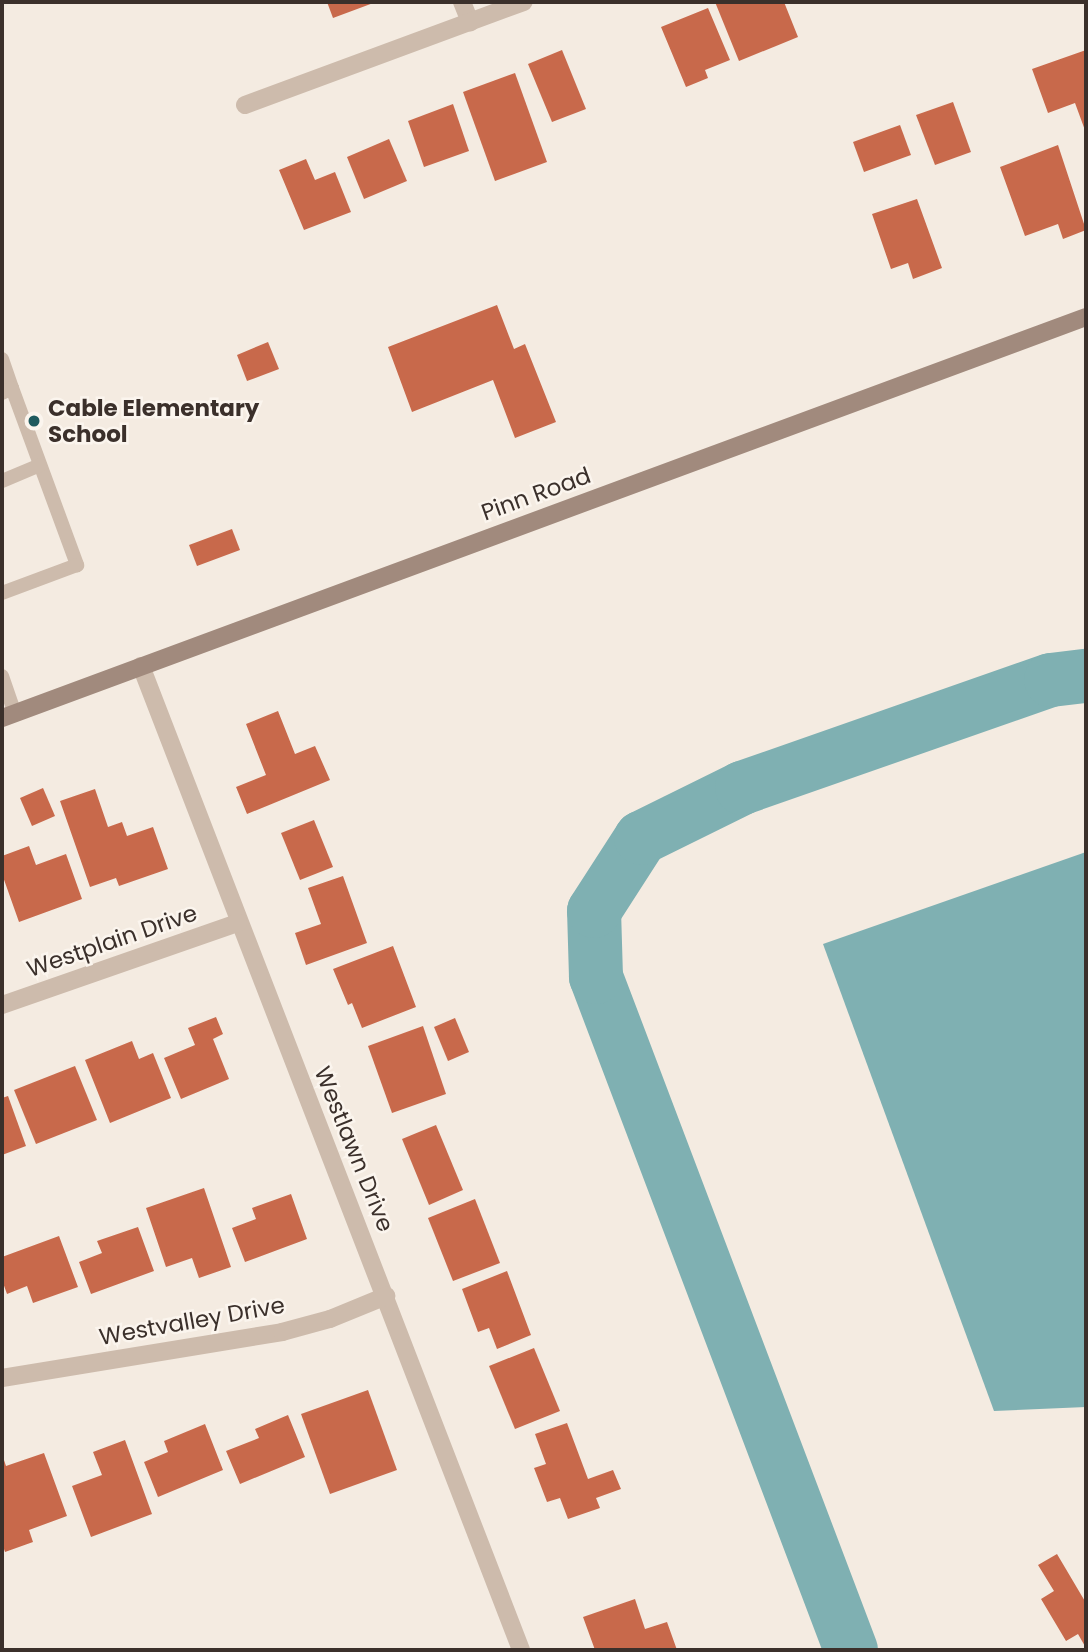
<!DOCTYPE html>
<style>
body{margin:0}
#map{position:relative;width:1088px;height:1652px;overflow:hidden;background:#f4ebe1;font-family:Poppins,sans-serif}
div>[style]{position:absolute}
.water>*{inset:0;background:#7fb0b2}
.river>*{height:54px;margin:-27px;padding:0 27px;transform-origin:27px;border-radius:27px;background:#7fb0b2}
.building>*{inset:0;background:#c8694b}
.lane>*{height:14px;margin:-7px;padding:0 7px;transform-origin:7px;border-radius:7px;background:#cdbbac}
.street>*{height:18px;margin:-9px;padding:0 9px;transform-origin:9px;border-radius:9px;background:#cdbbac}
.secondary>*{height:18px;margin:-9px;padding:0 9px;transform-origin:9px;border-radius:9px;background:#a18a7d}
.dots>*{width:19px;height:19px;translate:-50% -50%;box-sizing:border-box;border:4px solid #fbf5ee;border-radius:50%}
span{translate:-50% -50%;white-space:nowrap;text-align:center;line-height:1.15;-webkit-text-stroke:5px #fbf5ee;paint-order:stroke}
.poi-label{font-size:23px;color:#3b302b;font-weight:700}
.left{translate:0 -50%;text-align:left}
.street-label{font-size:23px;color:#3b302b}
.frame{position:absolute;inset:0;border:4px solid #3b302b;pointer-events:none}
</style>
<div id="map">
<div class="water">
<div style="clip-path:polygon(1086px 852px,1086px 1407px,994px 1411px,823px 944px)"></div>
</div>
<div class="river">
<div style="left:851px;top:1650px;width:720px;rotate:-110.75deg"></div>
<div style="left:596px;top:977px;width:66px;rotate:-91.7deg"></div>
<div style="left:594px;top:911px;width:87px;rotate:-57.2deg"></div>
<div style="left:641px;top:838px;width:113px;rotate:-26.3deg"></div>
<div style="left:742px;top:788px;width:327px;rotate:-19.3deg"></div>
<div style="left:1051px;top:680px;width:35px;rotate:-7deg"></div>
</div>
<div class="building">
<div style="clip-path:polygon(327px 2px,376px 2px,333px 18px)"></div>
<div style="clip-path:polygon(715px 2px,784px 2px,798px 37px,739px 61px)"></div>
<div style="clip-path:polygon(708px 8px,730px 60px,705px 70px,708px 78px,686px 87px,661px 27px)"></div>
<div style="clip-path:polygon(562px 50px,586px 109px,552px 122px,528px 64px)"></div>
<div style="clip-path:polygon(1086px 50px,1086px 133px,1075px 103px,1048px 113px,1032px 69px)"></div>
<div style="clip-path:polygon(515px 73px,547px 162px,495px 181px,463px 92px)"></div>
<div style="clip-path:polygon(953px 102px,971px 152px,935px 165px,916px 115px)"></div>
<div style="clip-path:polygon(453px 104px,469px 151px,424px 167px,408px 121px)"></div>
<div style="clip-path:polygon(900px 125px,911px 155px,864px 172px,853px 142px)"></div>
<div style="clip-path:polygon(389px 139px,407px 181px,364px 199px,347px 157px)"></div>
<div style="clip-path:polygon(1058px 145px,1086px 230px,1063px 239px,1058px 224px,1025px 236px,1000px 167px)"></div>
<div style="clip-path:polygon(306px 159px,315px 180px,335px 172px,351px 212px,304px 230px,279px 170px)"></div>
<div style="clip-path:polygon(917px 199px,942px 268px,913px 279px,908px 263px,891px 269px,872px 214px)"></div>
<div style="clip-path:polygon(497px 305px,514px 349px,525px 344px,556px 422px,515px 438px,493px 380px,412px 412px,388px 347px)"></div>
<div style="clip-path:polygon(268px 342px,279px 369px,247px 381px,237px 355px)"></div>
<div style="clip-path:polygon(232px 529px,240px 550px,197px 566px,189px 545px)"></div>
<div style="clip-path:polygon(278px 711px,295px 754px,315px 746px,330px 780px,247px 814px,236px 787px,266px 775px,246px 724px)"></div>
<div style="clip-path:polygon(43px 788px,55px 816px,32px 826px,20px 798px)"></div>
<div style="clip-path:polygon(95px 789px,108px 827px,122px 822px,127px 836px,153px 827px,168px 869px,119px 886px,116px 878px,90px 887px,60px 801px)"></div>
<div style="clip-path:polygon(314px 820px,333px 867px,300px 880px,281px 833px)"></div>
<div style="clip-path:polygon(29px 846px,36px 865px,66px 854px,82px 899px,19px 922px,2px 874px,2px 856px)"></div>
<div style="clip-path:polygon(343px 876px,367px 943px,306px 965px,295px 933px,321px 924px,308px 888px)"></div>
<div style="clip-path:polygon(393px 946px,416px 1007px,362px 1028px,352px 1003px,348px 1005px,333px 969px)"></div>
<div style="clip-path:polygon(216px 1017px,223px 1034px,213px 1039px,229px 1079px,181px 1099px,164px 1058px,195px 1045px,188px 1028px)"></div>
<div style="clip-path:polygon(455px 1018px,469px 1052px,448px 1061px,434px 1027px)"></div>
<div style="clip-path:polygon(423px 1026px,446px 1094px,392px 1113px,368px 1046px)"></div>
<div style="clip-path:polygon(132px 1041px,139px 1059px,153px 1053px,171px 1098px,110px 1123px,85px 1060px)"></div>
<div style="clip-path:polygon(75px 1066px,97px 1120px,36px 1144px,14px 1090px)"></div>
<div style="clip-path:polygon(8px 1096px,26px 1146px,2px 1155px,2px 1098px)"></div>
<div style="clip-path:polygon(436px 1125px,463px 1190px,429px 1205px,402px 1139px)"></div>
<div style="clip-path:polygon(204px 1188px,231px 1267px,199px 1278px,192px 1258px,166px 1267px,146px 1208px)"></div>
<div style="clip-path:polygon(291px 1194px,307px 1239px,245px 1262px,232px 1228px,256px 1219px,252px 1208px)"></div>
<div style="clip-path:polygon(475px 1199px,500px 1263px,453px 1281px,428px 1218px)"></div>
<div style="clip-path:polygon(138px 1227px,154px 1271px,91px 1294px,79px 1262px,102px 1253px,97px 1241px)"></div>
<div style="clip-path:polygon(59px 1236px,78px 1287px,33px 1303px,27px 1286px,7px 1294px,2px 1280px,2px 1257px)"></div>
<div style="clip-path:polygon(507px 1271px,531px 1335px,497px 1349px,489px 1328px,478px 1332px,462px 1289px)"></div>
<div style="clip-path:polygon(534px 1348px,560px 1411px,515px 1429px,489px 1366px)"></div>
<div style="clip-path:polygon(368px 1390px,397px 1470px,330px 1494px,301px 1414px)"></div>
<div style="clip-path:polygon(288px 1415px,305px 1457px,240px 1484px,226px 1451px,259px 1438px,255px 1429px)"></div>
<div style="clip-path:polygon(567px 1423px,588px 1479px,613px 1470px,621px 1489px,596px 1498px,600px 1508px,568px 1519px,560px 1498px,547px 1502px,534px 1468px,546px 1464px,535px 1434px)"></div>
<div style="clip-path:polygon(205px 1424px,223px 1470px,158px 1497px,144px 1462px,168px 1452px,164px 1441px)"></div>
<div style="clip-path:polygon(125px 1440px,152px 1514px,91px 1537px,72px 1486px,102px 1475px,93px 1452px)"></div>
<div style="clip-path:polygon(44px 1453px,67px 1516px,29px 1530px,33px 1542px,5px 1552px,2px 1543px,2px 1454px,6px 1466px)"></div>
<div style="clip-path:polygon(1057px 1554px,1086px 1603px,1086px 1648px,1078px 1634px,1066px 1641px,1041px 1599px,1054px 1591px,1038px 1565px)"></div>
<div style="clip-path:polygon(635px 1599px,645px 1629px,667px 1622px,677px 1650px,595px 1650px,583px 1617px)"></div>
</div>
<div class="lane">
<div style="left:2px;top:359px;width:31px;rotate:71deg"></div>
<div style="left:2px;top:393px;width:11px;rotate:-27deg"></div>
<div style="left:12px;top:388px;width:189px;rotate:69.8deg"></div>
<div style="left:77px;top:565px;width:80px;rotate:159.5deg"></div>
<div style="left:2px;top:481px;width:41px;rotate:-22.8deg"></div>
<div style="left:2px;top:676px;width:39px;rotate:71deg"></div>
</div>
<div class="street">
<div style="left:462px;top:2px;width:22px;rotate:68deg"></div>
<div style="left:245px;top:105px;width:297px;rotate:-20.3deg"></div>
<div style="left:141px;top:666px;width:1055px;rotate:68.88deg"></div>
<div style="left:2px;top:1005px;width:250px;rotate:-19.2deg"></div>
<div style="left:2px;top:1378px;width:284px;rotate:-9.3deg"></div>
<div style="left:282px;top:1332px;width:50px;rotate:-15.2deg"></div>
<div style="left:330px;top:1319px;width:61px;rotate:-22.3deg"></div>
</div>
<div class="secondary">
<div style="left:2px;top:718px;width:1156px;rotate:-20.3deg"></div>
</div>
<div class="dots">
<div style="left:34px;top:421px;background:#1f5a5e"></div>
</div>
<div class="poi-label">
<span class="left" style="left:48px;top:421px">Cable Elementary<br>School</span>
</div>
<div class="street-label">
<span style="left:536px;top:494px;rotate:-20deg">Pinn Road</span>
<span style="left:112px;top:941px;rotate:-19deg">Westplain Drive</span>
<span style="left:354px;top:1149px;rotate:68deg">Westlawn Drive</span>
<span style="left:192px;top:1321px;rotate:-10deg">Westvalley Drive</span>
</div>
<div class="frame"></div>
</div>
